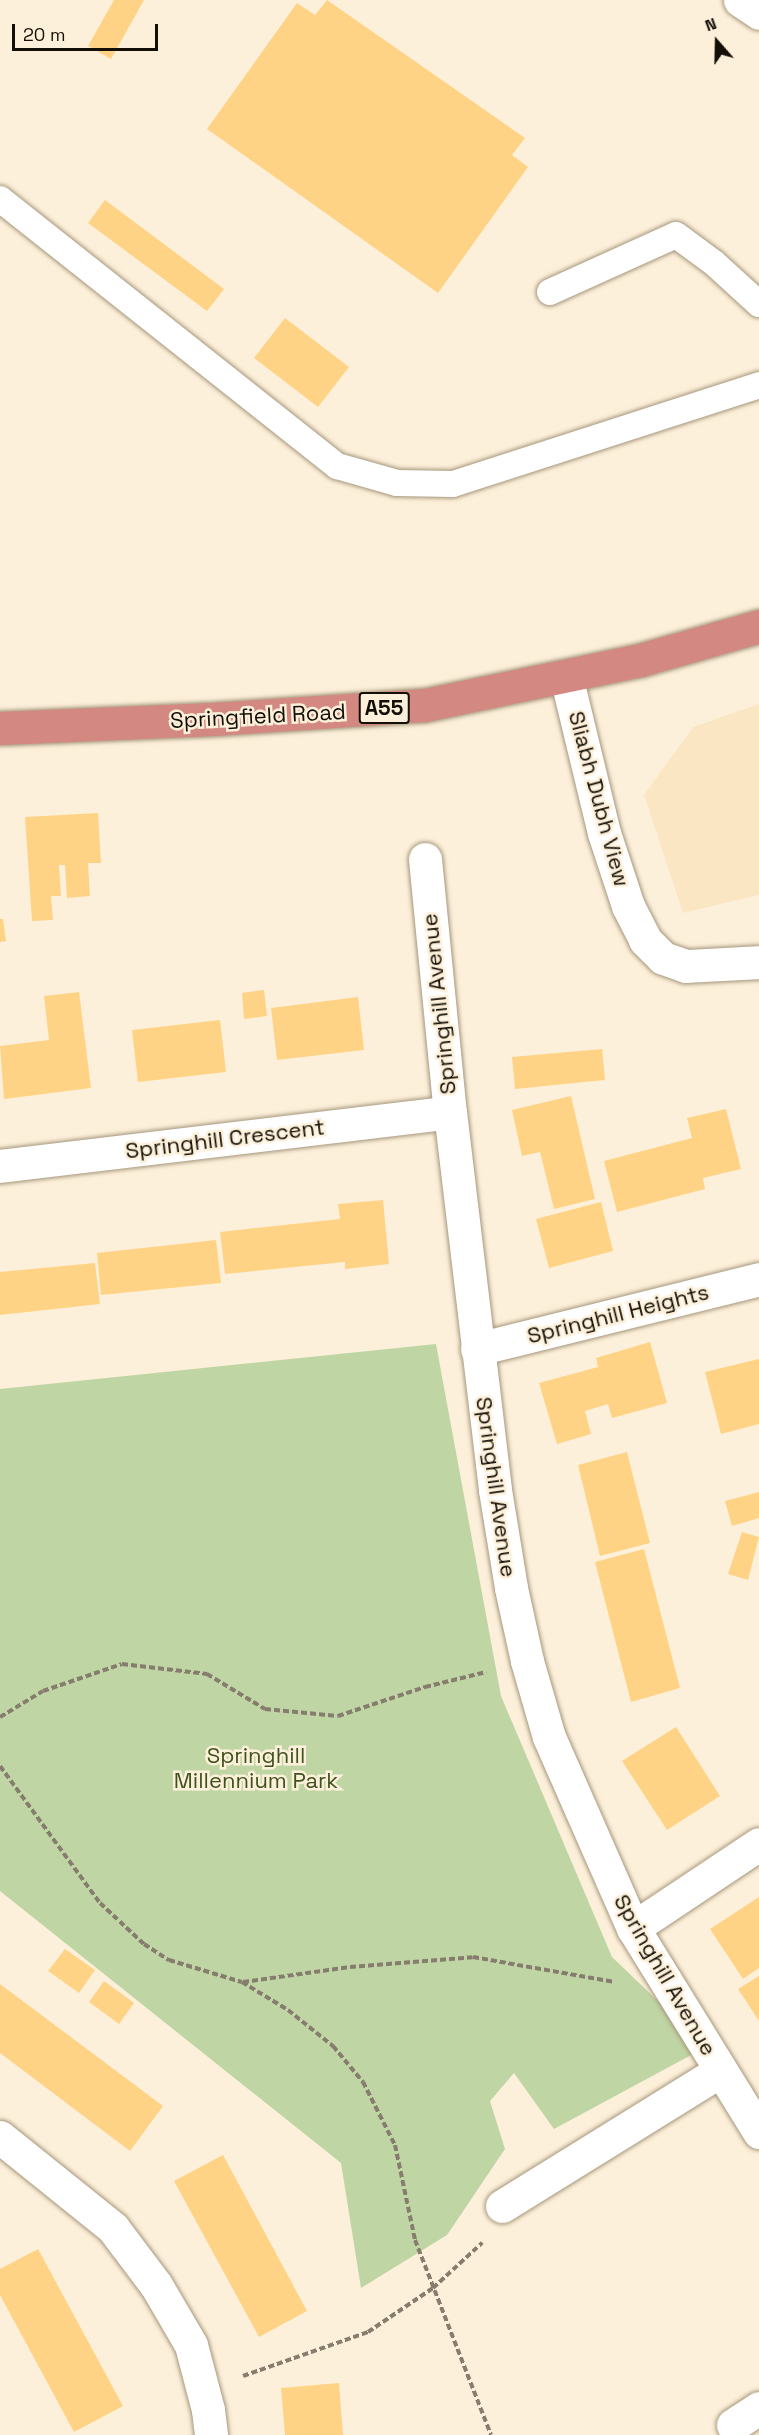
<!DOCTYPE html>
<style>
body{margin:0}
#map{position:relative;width:759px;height:2435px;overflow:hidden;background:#fdf0da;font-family:"Space Grotesk",sans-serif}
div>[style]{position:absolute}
.built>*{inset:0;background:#fbe6c4}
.green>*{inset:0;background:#bfd5a4}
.building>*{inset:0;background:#fed386}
.path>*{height:4px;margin-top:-2px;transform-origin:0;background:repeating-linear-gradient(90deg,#867d6e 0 6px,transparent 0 9px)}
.roads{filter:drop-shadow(0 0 2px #a6977d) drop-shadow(0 0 2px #a6977d)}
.service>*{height:26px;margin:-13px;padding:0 13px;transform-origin:13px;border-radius:13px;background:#fff}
.minor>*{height:33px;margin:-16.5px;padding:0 16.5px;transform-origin:16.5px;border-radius:16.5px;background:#fff}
.tertiary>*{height:33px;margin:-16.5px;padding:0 16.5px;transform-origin:16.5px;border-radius:16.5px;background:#fff}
.trunk>*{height:33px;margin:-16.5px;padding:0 16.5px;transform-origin:16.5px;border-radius:16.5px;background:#d48882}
span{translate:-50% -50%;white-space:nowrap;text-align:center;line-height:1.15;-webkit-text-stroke:5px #fdf0da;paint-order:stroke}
.shield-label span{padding:2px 4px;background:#fdf0da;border:2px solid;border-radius:4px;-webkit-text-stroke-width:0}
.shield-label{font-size:21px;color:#140f06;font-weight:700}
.street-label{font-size:22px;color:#140f06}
.park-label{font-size:22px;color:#3e521d}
.north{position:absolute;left:687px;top:12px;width:60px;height:60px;-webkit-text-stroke:4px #fdf0da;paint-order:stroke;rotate:340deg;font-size:16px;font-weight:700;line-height:24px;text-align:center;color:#140f06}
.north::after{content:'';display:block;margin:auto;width:21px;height:27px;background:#140f06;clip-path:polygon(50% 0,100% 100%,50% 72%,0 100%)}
.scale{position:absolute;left:12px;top:24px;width:146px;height:27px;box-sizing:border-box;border:3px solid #140f06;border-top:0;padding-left:8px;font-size:18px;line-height:21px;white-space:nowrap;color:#140f06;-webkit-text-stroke:4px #fdf0da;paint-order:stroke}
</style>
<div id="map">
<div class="built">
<div style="clip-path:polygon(759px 704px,759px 895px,683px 913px,644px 795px,693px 727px)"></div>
</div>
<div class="green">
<div style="clip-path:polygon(436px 1344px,501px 1696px,612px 1957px,706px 2047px,554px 2129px,514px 2073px,490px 2101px,505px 2149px,447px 2235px,361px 2288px,341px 2163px,0 1891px,0 1389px)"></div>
</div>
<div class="building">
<div style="clip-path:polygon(114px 0,144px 0,111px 59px,88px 46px)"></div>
<div style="clip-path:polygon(327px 0,525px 138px,512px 155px,528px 167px,438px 293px,207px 129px,297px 3px,315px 15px)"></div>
<div style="clip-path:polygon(105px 200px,224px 289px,207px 311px,88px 223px)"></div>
<div style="clip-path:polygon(285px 318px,349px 367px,318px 407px,254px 358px)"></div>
<div style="clip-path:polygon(98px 813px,101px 863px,88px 863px,90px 896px,67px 898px,65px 865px,59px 865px,61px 896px,51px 896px,53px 920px,32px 921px,25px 817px)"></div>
<div style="clip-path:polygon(0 919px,3px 919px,6px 941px,0 942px)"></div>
<div style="clip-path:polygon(264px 990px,267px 1016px,244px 1019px,242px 993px)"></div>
<div style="clip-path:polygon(79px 992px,91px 1088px,4px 1099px,0 1046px,49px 1040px,44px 996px)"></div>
<div style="clip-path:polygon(358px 997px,364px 1050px,277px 1060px,271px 1008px)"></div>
<div style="clip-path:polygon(220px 1020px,226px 1072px,138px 1082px,132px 1030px)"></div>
<div style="clip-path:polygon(602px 1049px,605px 1080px,515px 1089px,512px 1057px)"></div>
<div style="clip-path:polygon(571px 1096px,595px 1199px,554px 1209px,540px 1152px,522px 1156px,512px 1110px)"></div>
<div style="clip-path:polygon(726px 1109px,741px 1169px,703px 1178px,705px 1189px,617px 1212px,604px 1161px,692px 1138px,687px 1118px)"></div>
<div style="clip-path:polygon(383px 1200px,389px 1264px,345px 1269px,345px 1262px,225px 1274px,220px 1232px,340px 1219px,338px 1204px)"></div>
<div style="clip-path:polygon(601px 1202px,613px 1251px,549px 1268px,536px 1219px)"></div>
<div style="clip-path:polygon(216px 1240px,221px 1283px,101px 1295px,97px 1253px)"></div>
<div style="clip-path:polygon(95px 1263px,100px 1304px,0 1315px,0 1272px)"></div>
<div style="clip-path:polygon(650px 1342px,667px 1403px,612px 1418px,608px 1404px,585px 1411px,591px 1434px,557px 1444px,539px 1383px,598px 1367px,596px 1358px)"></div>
<div style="clip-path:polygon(759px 1359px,759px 1424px,721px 1434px,705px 1372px)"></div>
<div style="clip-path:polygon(627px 1452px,650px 1543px,600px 1556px,578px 1465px)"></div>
<div style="clip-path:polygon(759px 1492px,759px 1518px,732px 1526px,725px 1501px)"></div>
<div style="clip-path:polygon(742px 1532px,759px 1537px,748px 1580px,728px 1574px)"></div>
<div style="clip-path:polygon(644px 1549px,680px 1688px,631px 1702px,595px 1562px)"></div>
<div style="clip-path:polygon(676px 1727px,720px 1796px,667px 1830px,622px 1761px)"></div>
<div style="clip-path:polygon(759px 1897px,759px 1968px,743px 1979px,710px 1929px)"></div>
<div style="clip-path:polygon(65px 1949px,95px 1970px,79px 1993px,48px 1971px)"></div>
<div style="clip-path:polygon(759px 1976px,759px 2021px,738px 1989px)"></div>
<div style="clip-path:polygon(104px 1981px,134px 2003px,119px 2024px,89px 2002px)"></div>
<div style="clip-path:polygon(0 1984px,163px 2106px,130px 2151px,0 2053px)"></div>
<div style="clip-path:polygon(223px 2155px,307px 2311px,259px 2337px,174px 2181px)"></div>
<div style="clip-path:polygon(38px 2249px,123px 2406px,74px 2432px,0 2295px,0 2269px)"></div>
<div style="clip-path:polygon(339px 2383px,343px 2435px,285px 2435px,281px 2388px)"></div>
</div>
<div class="path">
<div style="left:0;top:1717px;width:50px;rotate:-31.2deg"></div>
<div style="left:43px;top:1691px;width:83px;rotate:-18.9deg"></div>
<div style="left:122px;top:1664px;width:86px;rotate:6.7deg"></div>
<div style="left:207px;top:1674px;width:68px;rotate:31.1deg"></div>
<div style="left:265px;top:1709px;width:73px;rotate:5.5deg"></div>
<div style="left:338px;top:1716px;width:92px;rotate:-18.4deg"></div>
<div style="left:425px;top:1687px;width:63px;rotate:-13.8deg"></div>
<div style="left:0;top:1766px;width:170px;rotate:53.9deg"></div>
<div style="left:100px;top:1903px;width:60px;rotate:43deg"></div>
<div style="left:144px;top:1944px;width:30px;rotate:33deg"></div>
<div style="left:169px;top:1960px;width:76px;rotate:16.8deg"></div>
<div style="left:242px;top:1982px;width:54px;rotate:31.3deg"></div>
<div style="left:288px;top:2010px;width:58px;rotate:38.7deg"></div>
<div style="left:333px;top:2046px;width:47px;rotate:50.2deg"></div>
<div style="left:363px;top:2082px;width:71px;rotate:63.1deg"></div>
<div style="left:395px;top:2145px;width:97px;rotate:78.1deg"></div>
<div style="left:415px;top:2240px;width:209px;rotate:68.7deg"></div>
<div style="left:243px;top:1982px;width:108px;rotate:-8deg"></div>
<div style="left:350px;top:1967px;width:123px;rotate:-4.6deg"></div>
<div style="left:473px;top:1957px;width:144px;rotate:10deg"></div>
<div style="left:243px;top:2376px;width:133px;rotate:-19.4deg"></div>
<div style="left:368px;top:2332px;width:78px;rotate:-34.1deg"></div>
<div style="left:433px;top:2288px;width:67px;rotate:-42.6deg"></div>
</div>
<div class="roads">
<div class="service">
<div style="left:0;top:199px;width:430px;rotate:38.4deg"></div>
<div style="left:337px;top:466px;width:62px;rotate:15.8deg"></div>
<div style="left:397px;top:483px;width:56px;rotate:1deg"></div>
<div style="left:453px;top:484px;width:322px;rotate:-17.9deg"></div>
<div style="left:550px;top:292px;width:138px;rotate:-24.3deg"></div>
<div style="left:676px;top:235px;width:47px;rotate:36.4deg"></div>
<div style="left:714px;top:263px;width:61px;rotate:42.3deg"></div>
</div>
<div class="minor">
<div style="left:566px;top:676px;width:162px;rotate:76.4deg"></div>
<div style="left:604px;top:833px;width:77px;rotate:71.8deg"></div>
<div style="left:628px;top:906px;width:38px;rotate:63deg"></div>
<div style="left:645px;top:940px;width:25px;rotate:45deg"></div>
<div style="left:663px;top:958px;width:24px;rotate:19deg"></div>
<div style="left:686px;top:966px;width:73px;rotate:-3.1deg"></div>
<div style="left:425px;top:859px;width:254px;rotate:84.4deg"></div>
<div style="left:450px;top:1112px;width:381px;rotate:83.2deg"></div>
<div style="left:495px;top:1490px;width:99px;rotate:80.7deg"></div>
<div style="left:511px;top:1588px;width:75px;rotate:77.6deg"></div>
<div style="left:527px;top:1661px;width:79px;rotate:73.9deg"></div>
<div style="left:549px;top:1737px;width:209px;rotate:66.3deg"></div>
<div style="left:633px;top:1928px;width:240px;rotate:58.3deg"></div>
<div style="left:0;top:1166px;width:453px;rotate:-6.8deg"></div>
<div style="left:477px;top:1349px;width:291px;rotate:-13.9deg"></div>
<div style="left:633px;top:1928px;width:151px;rotate:-33.7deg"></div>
<div style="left:0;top:2137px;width:145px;rotate:38.8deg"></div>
<div style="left:113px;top:2228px;width:71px;rotate:53deg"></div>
<div style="left:156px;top:2285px;width:69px;rotate:59.7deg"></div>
<div style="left:191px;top:2345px;width:67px;rotate:75.3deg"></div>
<div style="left:208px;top:2410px;width:25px;rotate:83deg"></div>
<div style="left:502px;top:2206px;width:256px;rotate:-31.8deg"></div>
<div style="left:733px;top:2425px;width:31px;rotate:-33deg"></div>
</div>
<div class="tertiary">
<div style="left:740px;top:0;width:23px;rotate:34deg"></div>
</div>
<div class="trunk">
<div style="left:0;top:728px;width:213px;rotate:-2.4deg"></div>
<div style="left:213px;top:719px;width:212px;rotate:-3.8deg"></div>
<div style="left:425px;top:705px;width:220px;rotate:-11.8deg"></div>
<div style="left:640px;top:660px;width:124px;rotate:-15.9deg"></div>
</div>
</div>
<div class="shield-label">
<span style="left:384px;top:708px">A55</span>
</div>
<div class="street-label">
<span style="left:258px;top:716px;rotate:-3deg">Springfield Road</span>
<span style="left:599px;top:799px;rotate:75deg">Sliabh Dubh View</span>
<span style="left:439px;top:1004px;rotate:-96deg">Springhill Avenue</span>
<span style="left:225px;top:1139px;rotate:-7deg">Springhill Crescent</span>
<span style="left:618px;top:1314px;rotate:-14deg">Springhill Heights</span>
<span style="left:496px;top:1487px;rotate:82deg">Springhill Avenue</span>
<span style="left:665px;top:1975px;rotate:60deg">Springhill Avenue</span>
</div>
<div class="park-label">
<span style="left:256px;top:1768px">Springhill<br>Millennium Park</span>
</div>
<div class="north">N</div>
<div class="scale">20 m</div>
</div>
